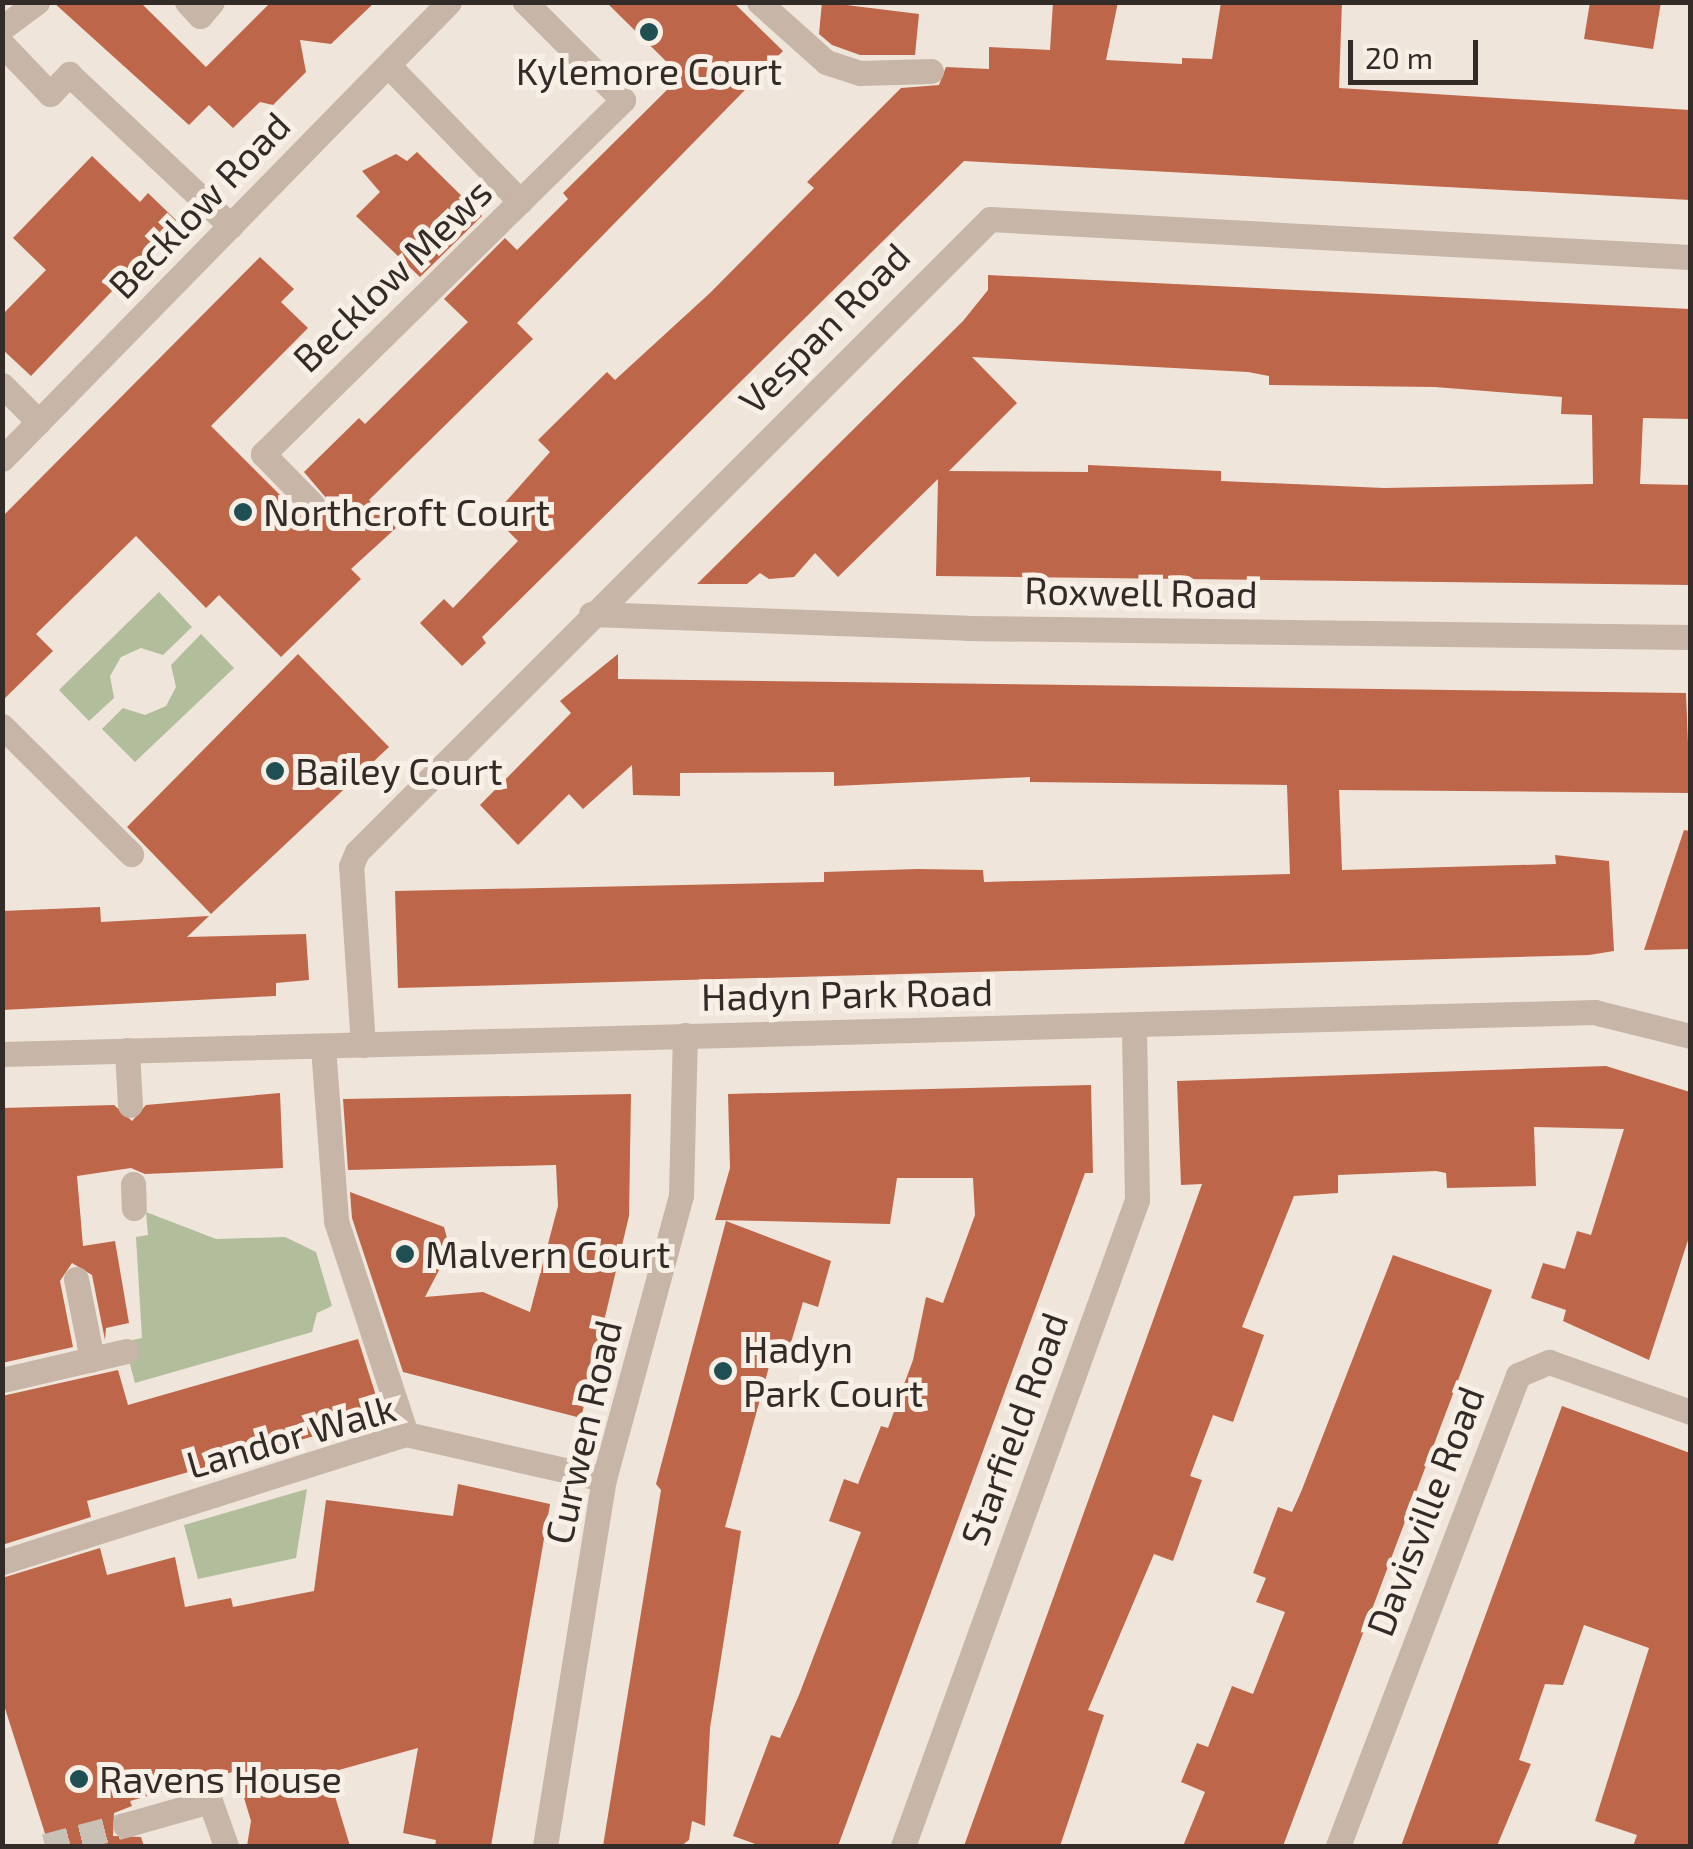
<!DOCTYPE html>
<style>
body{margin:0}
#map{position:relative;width:1693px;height:1849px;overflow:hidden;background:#efe5da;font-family:"Exo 2",sans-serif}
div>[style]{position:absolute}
.green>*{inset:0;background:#b2bd9b}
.building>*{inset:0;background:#be664a}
.minor-tunnel>*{height:25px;margin-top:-12.5px;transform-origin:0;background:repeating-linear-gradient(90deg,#c9c0b6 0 25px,transparent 0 37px)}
.service>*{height:25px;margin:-12.5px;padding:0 12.5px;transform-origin:12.5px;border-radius:12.5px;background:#c7b5a7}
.minor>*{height:25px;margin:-12.5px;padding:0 12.5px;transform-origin:12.5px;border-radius:12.5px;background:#c7b5a7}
.dots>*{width:28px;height:28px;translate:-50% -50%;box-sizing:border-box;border:5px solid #f8efe6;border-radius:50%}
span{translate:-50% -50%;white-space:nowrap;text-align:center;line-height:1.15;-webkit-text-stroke:10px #f8efe6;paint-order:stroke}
.poi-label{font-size:38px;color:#332b27}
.left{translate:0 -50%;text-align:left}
.street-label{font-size:38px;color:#332b27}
.frame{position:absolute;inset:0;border:5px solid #332b27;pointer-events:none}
.scale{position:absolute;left:1348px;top:40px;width:130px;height:45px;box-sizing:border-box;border:5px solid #332b27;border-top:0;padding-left:12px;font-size:30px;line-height:35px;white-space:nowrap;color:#332b27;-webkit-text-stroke:8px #f8efe6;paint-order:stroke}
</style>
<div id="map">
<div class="green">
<div style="clip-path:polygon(159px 592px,192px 627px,163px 655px,141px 648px,121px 657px,110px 676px,114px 698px,89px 721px,59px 690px)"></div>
<div style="clip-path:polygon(201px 634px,234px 668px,135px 762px,102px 729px,123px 708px,145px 715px,166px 706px,176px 687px,171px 665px)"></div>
<div style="clip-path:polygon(146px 1212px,216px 1239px,285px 1237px,316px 1252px,332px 1306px,317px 1313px,312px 1332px,135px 1383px,124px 1342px,142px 1338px,136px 1237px,148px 1235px)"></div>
<div style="clip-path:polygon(307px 1489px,296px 1558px,198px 1579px,184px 1525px)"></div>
</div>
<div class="building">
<div style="clip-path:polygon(53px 2px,140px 2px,206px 67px,271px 2px,375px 2px,331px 44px,300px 40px,306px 72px,273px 105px,260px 102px,233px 128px,209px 105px,189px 125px)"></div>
<div style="clip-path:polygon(606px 2px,734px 3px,783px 51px,517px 323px,533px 339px,369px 500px,396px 528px,351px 569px,361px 579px,281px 657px,219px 595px,206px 608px,136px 536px,36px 634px,53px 651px,2px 701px,2px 517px,260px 257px,294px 289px,281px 302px,308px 328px,211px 426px,300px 515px,324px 515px,327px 499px,304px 472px,359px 418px,365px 424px,468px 322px,444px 299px,505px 238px,517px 250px,568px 199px,563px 193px,681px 76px)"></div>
<div style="clip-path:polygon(822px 2px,919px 14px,915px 55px,860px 55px,832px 45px,819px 34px)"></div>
<div style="clip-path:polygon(1053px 2px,1118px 2px,1106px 60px,1182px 64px,1182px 58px,1212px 59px,1221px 2px,1342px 2px,1339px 88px,1690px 110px,1690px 200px,964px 161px,482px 637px,486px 643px,462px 666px,420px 623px,444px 599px,453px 608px,518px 541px,493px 516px,550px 452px,538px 440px,607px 372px,615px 380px,710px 293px,814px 188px,807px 182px,901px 88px,939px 85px,946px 67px,989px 69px,989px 47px,1050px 50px)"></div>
<div style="clip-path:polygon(1590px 2px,1661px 2px,1653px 49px,1584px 39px)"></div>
<div style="clip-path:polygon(417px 152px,482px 216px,420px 277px,356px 216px,380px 192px,362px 171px,396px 154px,407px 161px)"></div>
<div style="clip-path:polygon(92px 156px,140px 202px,148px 193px,178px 222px,31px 376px,2px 349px,2px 315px,46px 270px,13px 238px)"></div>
<div style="clip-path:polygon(evenodd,988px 275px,1690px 309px,1690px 419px,1643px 418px,1640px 484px,1690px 485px,1690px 585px,936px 576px,938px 479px,838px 577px,815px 553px,794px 577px,769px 579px,760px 573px,747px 584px,697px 584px,963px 321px,988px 290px,988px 275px,972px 357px,1248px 372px,1269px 376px,1269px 385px,1435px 387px,1562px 397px,1561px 414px,1592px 415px,1593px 484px,1384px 488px,1221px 481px,1221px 471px,1088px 465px,1088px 472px,949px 471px,1017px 403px,972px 357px)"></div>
<div style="clip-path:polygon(298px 654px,389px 747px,211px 914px,127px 827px)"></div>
<div style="clip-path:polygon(618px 654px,618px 679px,1686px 693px,1690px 793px,1339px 790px,1342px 870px,1556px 864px,1555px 855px,1609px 861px,1614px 951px,1589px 955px,398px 988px,395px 891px,824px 882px,824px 872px,917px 869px,983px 870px,984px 882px,1290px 874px,1287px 785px,1030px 782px,1030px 777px,834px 786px,834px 772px,680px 773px,680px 796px,633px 795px,632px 765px,583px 809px,569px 794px,518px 845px,480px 805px,571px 713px,560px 701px)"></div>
<div style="clip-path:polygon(1684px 830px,1690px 831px,1690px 949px,1644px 950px)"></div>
<div style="clip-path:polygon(100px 907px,101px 922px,209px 916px,187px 937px,306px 934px,309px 980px,276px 983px,276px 996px,2px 1010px,2px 911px)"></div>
<div style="clip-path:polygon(1606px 1066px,1690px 1092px,1690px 1234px,1649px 1360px,1563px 1321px,1566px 1310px,1531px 1298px,1543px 1263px,1565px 1269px,1577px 1231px,1591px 1235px,1624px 1129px,1534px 1127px,1536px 1186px,1447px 1188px,1446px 1173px,1436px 1171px,1338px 1175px,1338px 1193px,1294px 1196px,1242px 1327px,1264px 1335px,1233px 1422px,1213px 1415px,1190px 1476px,1202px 1480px,1173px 1561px,1154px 1554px,1088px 1710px,1104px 1715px,1060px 1846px,964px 1846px,1202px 1184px,1181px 1185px,1177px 1081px)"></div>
<div style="clip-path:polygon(1091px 1085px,1093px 1173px,1085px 1173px,838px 1846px,761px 1846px,733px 1836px,771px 1735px,780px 1738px,799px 1695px,861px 1532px,829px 1521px,844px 1479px,858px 1484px,881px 1426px,888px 1428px,913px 1360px,926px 1297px,943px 1303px,975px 1215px,973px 1178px,897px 1178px,890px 1224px,715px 1220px,730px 1168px,728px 1094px)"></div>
<div style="clip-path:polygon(280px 1093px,283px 1168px,145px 1174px,131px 1168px,77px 1176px,83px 1246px,115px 1241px,129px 1323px,106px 1328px,105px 1340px,92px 1275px,72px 1263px,60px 1281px,73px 1347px,2px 1363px,2px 1108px,114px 1105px,132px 1121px,146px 1105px)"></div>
<div style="clip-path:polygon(631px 1094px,629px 1216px,581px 1418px,403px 1372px,352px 1218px,350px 1192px,444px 1227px,450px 1249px,425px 1297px,483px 1292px,530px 1312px,558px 1206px,556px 1165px,348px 1170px,343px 1099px)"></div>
<div style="clip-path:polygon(726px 1221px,831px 1261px,818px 1307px,803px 1302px,787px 1356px,773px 1352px,725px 1527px,741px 1531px,710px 1728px,705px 1826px,692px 1821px,689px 1840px,681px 1846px,603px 1846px,661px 1490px,656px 1484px)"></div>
<div style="clip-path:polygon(1393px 1255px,1492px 1290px,1283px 1846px,1183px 1846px,1205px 1792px,1181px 1782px,1197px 1743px,1208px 1747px,1232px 1686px,1253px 1694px,1285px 1612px,1256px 1602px,1266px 1578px,1253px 1573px,1278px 1507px,1292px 1512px,1301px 1492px)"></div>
<div style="clip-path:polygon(358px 1339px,378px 1402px,366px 1406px,370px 1420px,87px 1501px,91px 1517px,2px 1545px,2px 1396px,118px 1370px,128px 1405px)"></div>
<div style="clip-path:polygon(1562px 1406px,1690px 1453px,1690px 1846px,1633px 1846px,1637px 1835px,1595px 1821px,1649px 1648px,1584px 1625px,1563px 1685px,1545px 1684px,1519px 1760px,1531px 1764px,1497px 1846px,1401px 1846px)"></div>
<div style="clip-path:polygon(458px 1484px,550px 1504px,491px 1846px,435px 1846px,436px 1840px,403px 1833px,418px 1748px,328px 1773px,350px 1846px,247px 1846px,251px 1821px,236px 1771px,130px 1801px,132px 1806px,114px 1813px,113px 1836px,141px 1837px,144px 1846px,49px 1846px,2px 1699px,2px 1578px,100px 1548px,107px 1575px,175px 1557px,185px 1607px,231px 1598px,233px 1607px,314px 1591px,326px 1500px,453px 1516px)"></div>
</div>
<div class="minor-tunnel">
<div style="left:45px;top:1846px;width:83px;rotate:-14.7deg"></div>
</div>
<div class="service">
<div style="left:187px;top:2px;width:19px;rotate:47deg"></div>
<div style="left:200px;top:16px;width:18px;rotate:-49deg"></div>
<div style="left:2px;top:28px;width:44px;rotate:-36.6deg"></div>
<div style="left:2px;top:44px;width:69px;rotate:46.2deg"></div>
<div style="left:50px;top:94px;width:28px;rotate:-46deg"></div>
<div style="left:69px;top:74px;width:222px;rotate:43.2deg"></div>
<div style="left:388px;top:65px;width:190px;rotate:45.9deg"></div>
<div style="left:2px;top:385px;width:52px;rotate:45deg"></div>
<div style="left:312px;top:504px;width:70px;rotate:-134.4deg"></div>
<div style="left:263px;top:454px;width:505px;rotate:-44.52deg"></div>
<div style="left:623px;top:100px;width:139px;rotate:-135deg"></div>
<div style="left:2px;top:726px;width:182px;rotate:44.8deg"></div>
<div style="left:323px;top:1047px;width:174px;rotate:85.7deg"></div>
<div style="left:336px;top:1221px;width:224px;rotate:71.8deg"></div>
<div style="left:127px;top:1050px;width:55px;rotate:86.9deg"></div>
<div style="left:133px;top:1184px;width:24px;rotate:88deg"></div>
<div style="left:76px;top:1279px;width:82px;rotate:78.7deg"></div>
<div style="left:2px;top:1380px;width:128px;rotate:-13.1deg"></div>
</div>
<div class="minor">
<div style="left:759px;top:2px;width:90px;rotate:41.8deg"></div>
<div style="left:826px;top:62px;width:36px;rotate:18deg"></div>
<div style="left:860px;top:73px;width:71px;rotate:-1.6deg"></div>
<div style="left:2px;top:459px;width:639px;rotate:-45.63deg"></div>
<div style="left:591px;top:614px;width:376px;rotate:2.1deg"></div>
<div style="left:967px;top:628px;width:723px;rotate:0.71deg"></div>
<div style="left:363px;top:1045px;width:179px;rotate:-93.8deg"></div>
<div style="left:351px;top:866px;width:15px;rotate:-67deg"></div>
<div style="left:357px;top:852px;width:895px;rotate:-45deg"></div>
<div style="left:990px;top:219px;width:701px;rotate:3.11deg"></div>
<div style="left:2px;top:1054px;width:1593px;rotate:-1.51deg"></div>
<div style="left:1594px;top:1012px;width:99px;rotate:14deg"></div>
<div style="left:2px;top:1562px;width:424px;rotate:-17.6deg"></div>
<div style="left:406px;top:1434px;width:203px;rotate:12.8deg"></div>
<div style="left:125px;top:1825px;width:88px;rotate:-15.8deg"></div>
<div style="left:210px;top:1801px;width:48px;rotate:70.4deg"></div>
<div style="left:545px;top:1846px;width:372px;rotate:-80.9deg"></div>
<div style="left:604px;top:1479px;width:294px;rotate:-74.8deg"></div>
<div style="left:681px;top:1195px;width:160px;rotate:-88.6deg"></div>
<div style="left:903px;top:1846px;width:687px;rotate:-70.09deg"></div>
<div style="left:1137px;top:1200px;width:174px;rotate:-91deg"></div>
<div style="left:1338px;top:1846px;width:504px;rotate:-69.08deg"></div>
<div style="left:1518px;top:1375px;width:34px;rotate:-23deg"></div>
<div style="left:1549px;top:1362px;width:150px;rotate:19.5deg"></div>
</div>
<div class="dots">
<div style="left:649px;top:32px;background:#1f4f52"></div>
<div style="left:243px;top:512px;background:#1f4f52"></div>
<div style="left:275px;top:771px;background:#1f4f52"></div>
<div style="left:405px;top:1254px;background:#1f4f52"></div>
<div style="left:723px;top:1371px;background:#1f4f52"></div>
<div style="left:79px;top:1779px;background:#1f4f52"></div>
</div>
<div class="poi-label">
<span style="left:649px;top:71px">Kylemore Court</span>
<span class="left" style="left:263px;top:512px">Northcroft Court</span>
<span class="left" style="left:295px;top:771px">Bailey Court</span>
<span class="left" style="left:425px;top:1254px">Malvern Court</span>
<span class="left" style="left:743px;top:1371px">Hadyn<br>Park Court</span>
<span class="left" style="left:99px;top:1779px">Ravens House</span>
</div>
<div class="street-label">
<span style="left:199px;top:205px;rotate:-46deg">Becklow Road</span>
<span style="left:392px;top:275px;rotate:-44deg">Becklow Mews</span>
<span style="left:824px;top:328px;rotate:-45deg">Vespan Road</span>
<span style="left:1141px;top:592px;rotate:1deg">Roxwell Road</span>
<span style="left:847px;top:994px;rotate:-1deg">Hadyn Park Road</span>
<span style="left:1014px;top:1429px;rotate:-70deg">Starfield Road</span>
<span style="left:583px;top:1432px;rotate:-77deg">Curwen Road</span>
<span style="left:291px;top:1436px;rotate:-16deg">Landor Walk</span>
<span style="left:1425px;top:1511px;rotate:-69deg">Davisville Road</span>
</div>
<div class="frame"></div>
<div class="scale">20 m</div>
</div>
